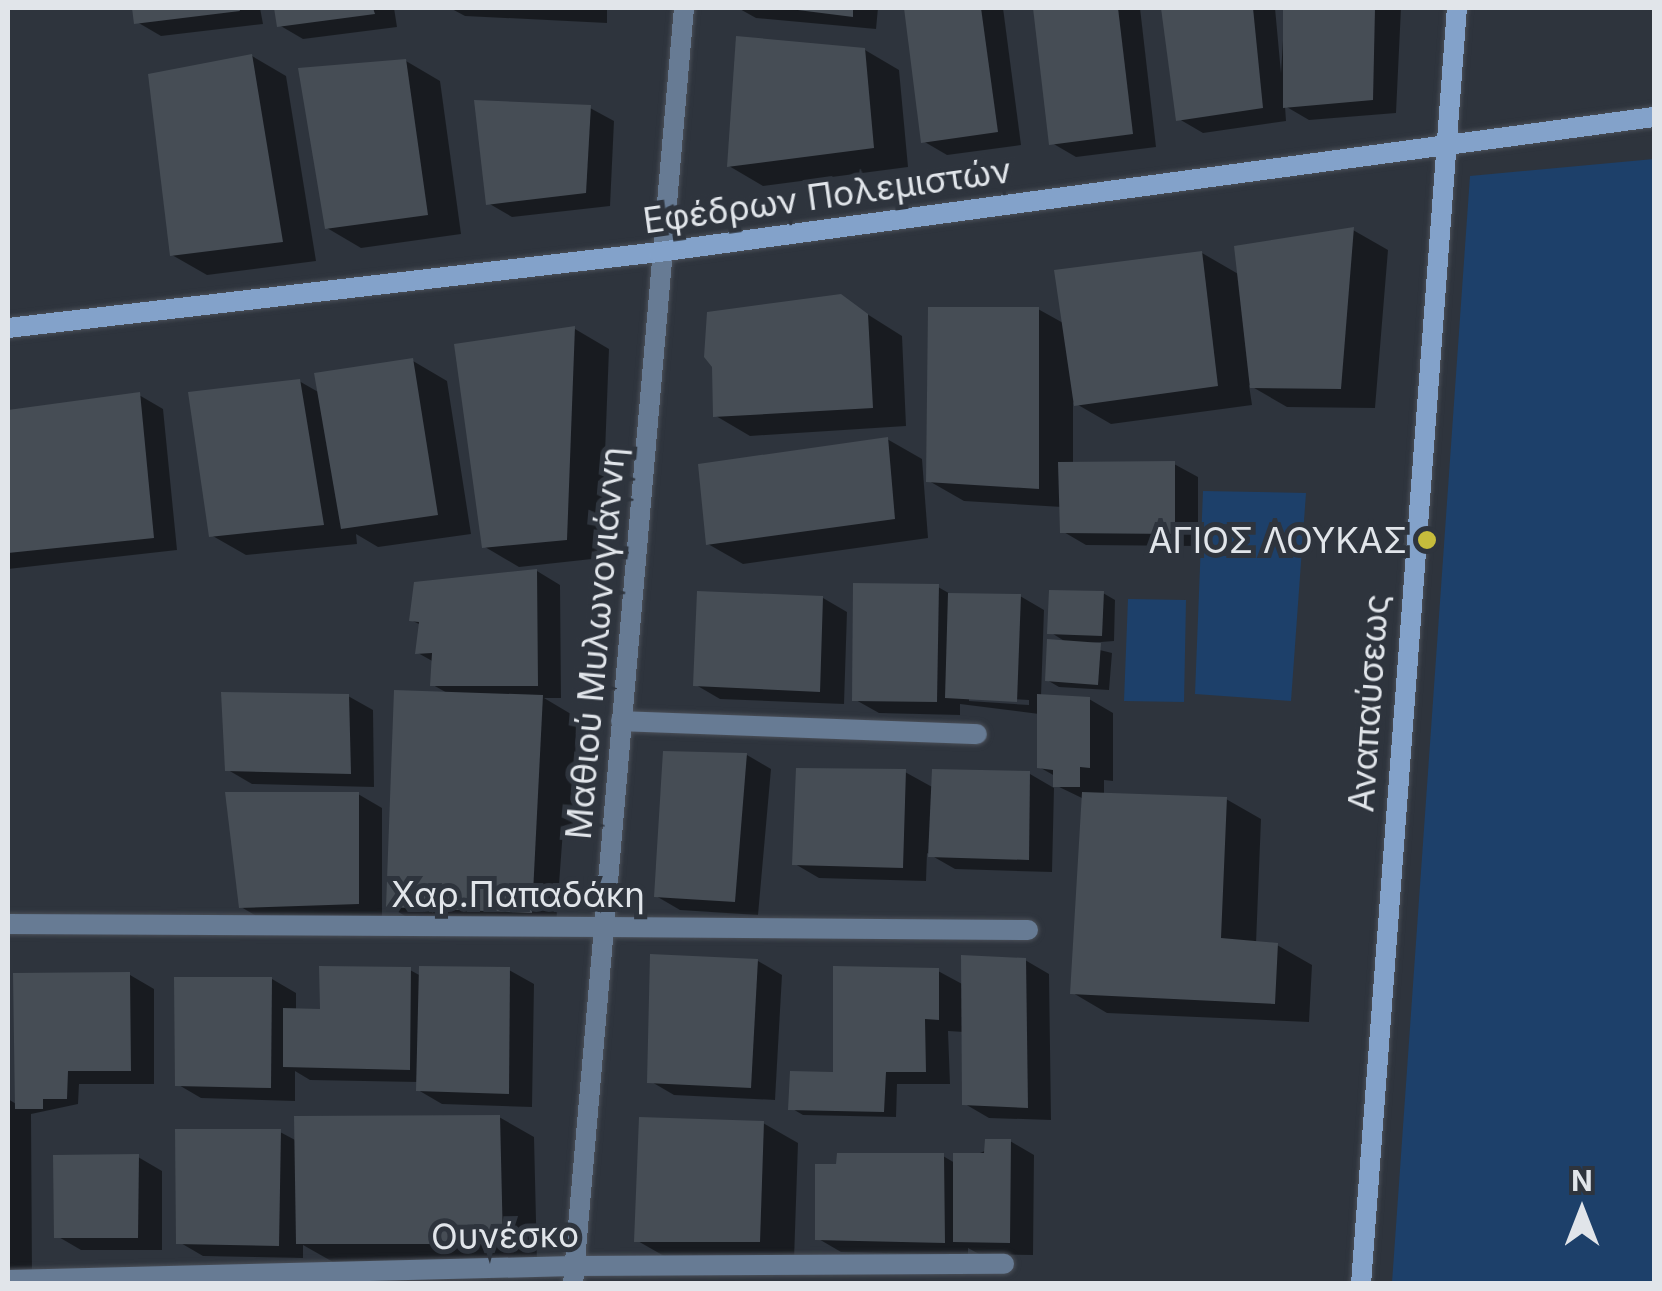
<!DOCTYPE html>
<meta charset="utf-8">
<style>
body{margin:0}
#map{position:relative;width:1662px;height:1291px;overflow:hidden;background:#2e343d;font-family:Inter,sans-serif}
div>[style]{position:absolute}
.green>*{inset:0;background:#1d406a}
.shadow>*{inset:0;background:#0007}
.building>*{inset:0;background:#464d55}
.roads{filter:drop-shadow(0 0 2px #4b5059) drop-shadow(0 0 2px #4b5059)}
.lane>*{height:20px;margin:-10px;padding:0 10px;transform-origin:10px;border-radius:10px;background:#677b94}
.street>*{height:20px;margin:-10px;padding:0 10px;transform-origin:10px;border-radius:10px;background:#677b94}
.secondary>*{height:20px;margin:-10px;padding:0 10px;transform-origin:10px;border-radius:10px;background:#83a2ca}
.dots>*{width:28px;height:28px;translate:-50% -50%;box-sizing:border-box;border:5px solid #2e343d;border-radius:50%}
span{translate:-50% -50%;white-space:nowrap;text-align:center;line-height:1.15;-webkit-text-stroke:10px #2e343d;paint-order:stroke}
.street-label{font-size:35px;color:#e1e5ea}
.poi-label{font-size:35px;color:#e1e5ea}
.right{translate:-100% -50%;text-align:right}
.frame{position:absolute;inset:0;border:10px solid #e1e5ea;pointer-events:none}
.north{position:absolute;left:1532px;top:1161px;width:100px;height:100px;-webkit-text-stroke:8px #2e343d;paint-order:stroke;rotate:0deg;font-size:28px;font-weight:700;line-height:40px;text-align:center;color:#e1e5ea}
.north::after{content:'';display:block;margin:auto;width:35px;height:45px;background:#e1e5ea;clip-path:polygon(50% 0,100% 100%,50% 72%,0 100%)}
</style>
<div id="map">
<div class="green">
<div style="clip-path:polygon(1654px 159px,1654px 1283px,1392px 1283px,1470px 176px)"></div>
<div style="clip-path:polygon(1203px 491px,1306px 493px,1291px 701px,1195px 694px)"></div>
<div style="clip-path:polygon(1128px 599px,1186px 600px,1184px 702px,1124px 701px)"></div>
</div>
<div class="shadow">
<div style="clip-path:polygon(134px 8px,260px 8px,263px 24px,161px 36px,137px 22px)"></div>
<div style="clip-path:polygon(277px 8px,394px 8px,397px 27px,303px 39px,279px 25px)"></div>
<div style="clip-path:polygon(450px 8px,607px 8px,607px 23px,465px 16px)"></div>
<div style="clip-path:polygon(738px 8px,878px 8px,876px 29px,756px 18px)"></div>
<div style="clip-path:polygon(906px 8px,1003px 8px,1021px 145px,947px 155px,923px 141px)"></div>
<div style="clip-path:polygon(1035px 8px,1140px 8px,1156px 147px,1076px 157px,1052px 143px)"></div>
<div style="clip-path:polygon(1163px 8px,1275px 8px,1281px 73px,1285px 8px,1401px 8px,1396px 113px,1309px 120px,1285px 106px,1286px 121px,1203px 133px,1179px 119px)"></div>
<div style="clip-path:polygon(865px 50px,899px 70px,908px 167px,763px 186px,729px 166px)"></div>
<div style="clip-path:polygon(252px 56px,286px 76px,316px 261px,207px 275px,172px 255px)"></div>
<div style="clip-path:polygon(406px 61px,440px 81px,461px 234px,361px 248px,327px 228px)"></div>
<div style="clip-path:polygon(590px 108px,614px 121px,610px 206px,512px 217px,488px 203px)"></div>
<div style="clip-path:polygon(1353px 230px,1388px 250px,1375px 408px,1287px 407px,1249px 385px,1252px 405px,1111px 424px,1073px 402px,1073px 464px,1174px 464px,1198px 477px,1198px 546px,1086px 545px,1062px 531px,1062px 507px,964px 501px,929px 481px,1038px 309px,1065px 324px,1202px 253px,1240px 275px)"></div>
<div style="clip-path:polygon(840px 297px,902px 336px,906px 426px,750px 436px,716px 416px)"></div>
<div style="clip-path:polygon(575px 329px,609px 349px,601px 558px,519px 567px,485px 547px)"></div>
<div style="clip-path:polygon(413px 361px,447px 381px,471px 534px,378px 547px,356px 534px,357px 544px,246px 555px,211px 535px,299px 381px,320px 393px)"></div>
<div style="clip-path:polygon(139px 395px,163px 409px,177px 550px,8px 569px,8px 414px)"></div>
<div style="clip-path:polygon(887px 439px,922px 459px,928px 538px,743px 564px,708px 544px)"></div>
<div style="clip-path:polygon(537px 571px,560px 585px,561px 698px,544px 698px,576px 717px,574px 830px,563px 830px,556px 925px,412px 920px,388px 906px,449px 694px,433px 685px,434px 662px,418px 653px,421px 625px,411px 620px)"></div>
<div style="clip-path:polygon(evenodd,938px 587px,954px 596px,1020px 596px,1044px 610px,1041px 696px,1089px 699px,1113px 713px,1113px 781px,1104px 780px,1104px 795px,1226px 799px,1261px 819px,1256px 944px,1277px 945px,1312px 965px,1309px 1022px,1107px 1013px,1073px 993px,1084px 799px,1055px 785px,1055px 776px,1039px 767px,1039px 714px,960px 704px,960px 715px,879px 713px,854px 699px,938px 587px,969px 696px,1029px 700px,1029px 705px,969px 701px,969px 696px)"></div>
<div style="clip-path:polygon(1103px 593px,1115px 600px,1114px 641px,1075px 644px,1112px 653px,1109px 690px,1059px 687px,1047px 680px,1069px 644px,1050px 632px)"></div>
<div style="clip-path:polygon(823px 598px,847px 612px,844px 704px,720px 699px,696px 685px)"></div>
<div style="clip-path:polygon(348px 696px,373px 710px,374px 787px,252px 784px,228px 770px)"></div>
<div style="clip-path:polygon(747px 755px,771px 769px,758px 915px,680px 910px,656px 896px)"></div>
<div style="clip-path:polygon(905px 772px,934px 788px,1030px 774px,1054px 788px,1052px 872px,955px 869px,927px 853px,926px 881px,819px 878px,795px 864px)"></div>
<div style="clip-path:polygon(358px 794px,382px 808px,382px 917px,265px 921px,241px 907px)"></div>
<div style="clip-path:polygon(1025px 960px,1049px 974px,1051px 1120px,989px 1118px,965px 1104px,964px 1032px,948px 1031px,950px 1084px,897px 1084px,896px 1117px,803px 1115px,791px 1108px,835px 1074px,938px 971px,964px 985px)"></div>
<div style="clip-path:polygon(758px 961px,782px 975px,775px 1100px,674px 1095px,650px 1081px)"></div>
<div style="clip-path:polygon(410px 970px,421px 976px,509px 970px,534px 984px,532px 1107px,442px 1104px,418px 1090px,418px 1082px,310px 1080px,295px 1071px,295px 1101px,201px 1098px,177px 1084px,272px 979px,296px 993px,296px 1011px,322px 1012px)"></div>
<div style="clip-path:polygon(130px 975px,154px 989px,154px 1084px,79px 1084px,78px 1104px,31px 1114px,32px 1273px,8px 1273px,8px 1099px,18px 1105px)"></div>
<div style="clip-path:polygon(499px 1117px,534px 1137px,537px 1262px,333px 1262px,303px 1245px,303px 1258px,203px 1256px,179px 1242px,280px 1132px,297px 1141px)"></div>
<div style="clip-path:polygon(763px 1123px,798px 1143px,794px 1260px,671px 1260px,636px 1240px)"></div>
<div style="clip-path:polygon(1010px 1141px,1034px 1155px,1033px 1255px,979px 1254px,968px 1248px,968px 1255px,841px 1252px,817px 1238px,943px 1156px,955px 1163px)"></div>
<div style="clip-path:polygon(138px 1157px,162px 1171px,162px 1250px,81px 1250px,57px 1236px)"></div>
</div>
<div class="building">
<div style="clip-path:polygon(132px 8px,239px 8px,240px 11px,134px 24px)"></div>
<div style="clip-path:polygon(274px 8px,373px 8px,375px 14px,277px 27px)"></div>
<div style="clip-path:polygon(782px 8px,853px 8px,853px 17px)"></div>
<div style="clip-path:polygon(904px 8px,981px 8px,998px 132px,921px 143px)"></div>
<div style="clip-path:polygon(1033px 8px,1118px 8px,1133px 134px,1049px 145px)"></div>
<div style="clip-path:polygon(1161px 8px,1253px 8px,1263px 108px,1176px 121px)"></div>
<div style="clip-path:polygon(1283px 8px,1375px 8px,1373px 100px,1283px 108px)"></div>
<div style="clip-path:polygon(736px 36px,865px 48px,874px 148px,727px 167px)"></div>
<div style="clip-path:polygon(252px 54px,283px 242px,170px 256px,148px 74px)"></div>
<div style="clip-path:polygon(406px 59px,428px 215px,325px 229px,298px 68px)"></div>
<div style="clip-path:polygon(474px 100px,591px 105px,586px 193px,486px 205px)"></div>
<div style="clip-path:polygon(1354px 227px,1341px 389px,1250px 388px,1234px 246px)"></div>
<div style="clip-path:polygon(1202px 251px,1218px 386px,1074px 406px,1054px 270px)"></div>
<div style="clip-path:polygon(841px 294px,868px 314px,873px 408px,713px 417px,712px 367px,704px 357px,707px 312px)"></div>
<div style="clip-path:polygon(928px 307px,1039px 307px,1039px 489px,926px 482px)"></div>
<div style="clip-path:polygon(575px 326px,567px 540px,482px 548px,454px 344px)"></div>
<div style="clip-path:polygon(413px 358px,438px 515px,341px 529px,314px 373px)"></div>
<div style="clip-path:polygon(300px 379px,324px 525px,209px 537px,188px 392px)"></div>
<div style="clip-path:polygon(140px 392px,154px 538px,8px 553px,8px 410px)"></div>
<div style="clip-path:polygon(888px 437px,895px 519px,706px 545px,698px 464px)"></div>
<div style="clip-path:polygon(1175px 461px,1175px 534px,1060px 533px,1058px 462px)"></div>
<div style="clip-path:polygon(537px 569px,538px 686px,430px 686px,432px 653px,415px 654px,419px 622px,409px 621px,414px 582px)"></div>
<div style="clip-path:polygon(853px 583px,939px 584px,937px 702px,852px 701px)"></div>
<div style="clip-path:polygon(1049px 590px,1104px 591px,1102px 636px,1047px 634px)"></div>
<div style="clip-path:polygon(697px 591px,823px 596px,820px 692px,693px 686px)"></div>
<div style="clip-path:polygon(948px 593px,1021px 594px,1017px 702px,945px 698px)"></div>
<div style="clip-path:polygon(1047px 639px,1101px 643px,1098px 685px,1045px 681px)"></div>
<div style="clip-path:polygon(394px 690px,543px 695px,532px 913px,386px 907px)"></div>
<div style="clip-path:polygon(221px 692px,349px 694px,351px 774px,225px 771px)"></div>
<div style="clip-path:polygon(1037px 694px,1090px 697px,1090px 768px,1080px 767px,1080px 787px,1053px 787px,1053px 770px,1037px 768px)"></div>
<div style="clip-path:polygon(663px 751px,747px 753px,735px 902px,654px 897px)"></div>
<div style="clip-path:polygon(796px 768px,906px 769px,903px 868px,792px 865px)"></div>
<div style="clip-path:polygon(932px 769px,1030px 771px,1029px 860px,928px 857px)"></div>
<div style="clip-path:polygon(225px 792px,359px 792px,359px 904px,239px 908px)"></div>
<div style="clip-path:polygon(1082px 792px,1227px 797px,1221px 938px,1278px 943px,1275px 1004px,1070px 994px)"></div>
<div style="clip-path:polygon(650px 954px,758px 959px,751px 1088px,647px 1083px)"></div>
<div style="clip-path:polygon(961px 955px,1026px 958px,1028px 1108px,962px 1105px)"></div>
<div style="clip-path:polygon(319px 966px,411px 967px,410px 1070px,283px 1067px,283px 1008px,320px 1009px)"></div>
<div style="clip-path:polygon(419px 966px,510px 967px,509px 1094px,416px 1091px)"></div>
<div style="clip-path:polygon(833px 966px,939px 968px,939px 1020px,925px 1019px,926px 1072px,886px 1072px,884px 1112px,788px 1110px,790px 1071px,833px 1072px)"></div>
<div style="clip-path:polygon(130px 972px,131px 1071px,68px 1071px,67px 1099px,43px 1099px,43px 1109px,15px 1109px,13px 973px)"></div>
<div style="clip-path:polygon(174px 977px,272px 977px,271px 1088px,175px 1086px)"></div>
<div style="clip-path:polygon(500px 1115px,503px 1244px,296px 1244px,294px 1116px)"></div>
<div style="clip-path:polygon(639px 1117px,764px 1121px,760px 1242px,634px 1242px)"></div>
<div style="clip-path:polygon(175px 1129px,281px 1129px,279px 1246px,176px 1244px)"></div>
<div style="clip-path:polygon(985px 1139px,1011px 1139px,1010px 1243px,953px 1242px,953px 1153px,984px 1153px)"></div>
<div style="clip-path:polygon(837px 1153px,944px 1153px,945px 1243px,815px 1240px,815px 1164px,836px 1164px)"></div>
<div style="clip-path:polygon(139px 1154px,138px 1238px,54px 1238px,53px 1155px)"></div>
</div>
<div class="roads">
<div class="lane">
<div style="left:621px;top:721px;width:356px;rotate:2.1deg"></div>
<div style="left:604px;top:927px;width:424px;rotate:0.4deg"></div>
<div style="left:574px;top:1266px;width:430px;rotate:-0.3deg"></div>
</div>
<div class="street">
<div style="left:8px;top:924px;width:596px;rotate:0.29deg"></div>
<div style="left:8px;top:1280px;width:566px;rotate:-1.42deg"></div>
<div style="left:573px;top:1284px;width:1281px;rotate:-85.03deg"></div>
</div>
<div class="secondary">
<div style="left:8px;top:328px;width:655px;rotate:-6.66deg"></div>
<div style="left:659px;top:252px;width:1004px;rotate:-7.73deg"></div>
<div style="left:1361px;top:1284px;width:1280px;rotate:-85.7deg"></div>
</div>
</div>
<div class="dots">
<div style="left:1427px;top:540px;background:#c6bc3c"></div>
</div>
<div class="street-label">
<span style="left:827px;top:195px;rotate:-8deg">Εφέδρων Πολεμιστών</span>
<span style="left:595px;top:643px;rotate:-85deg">Μαθιού Μυλωνογιάννη</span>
<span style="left:1368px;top:703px;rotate:-86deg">Αναπαύσεως</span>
<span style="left:518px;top:894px">Χαρ.Παπαδάκη</span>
<span style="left:505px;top:1235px;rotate:-1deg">Ουνέσκο</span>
</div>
<div class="poi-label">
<span class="right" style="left:1407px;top:540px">ΑΓΙΟΣ ΛΟΥΚΑΣ</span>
</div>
<div class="frame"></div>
<div class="north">N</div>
</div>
